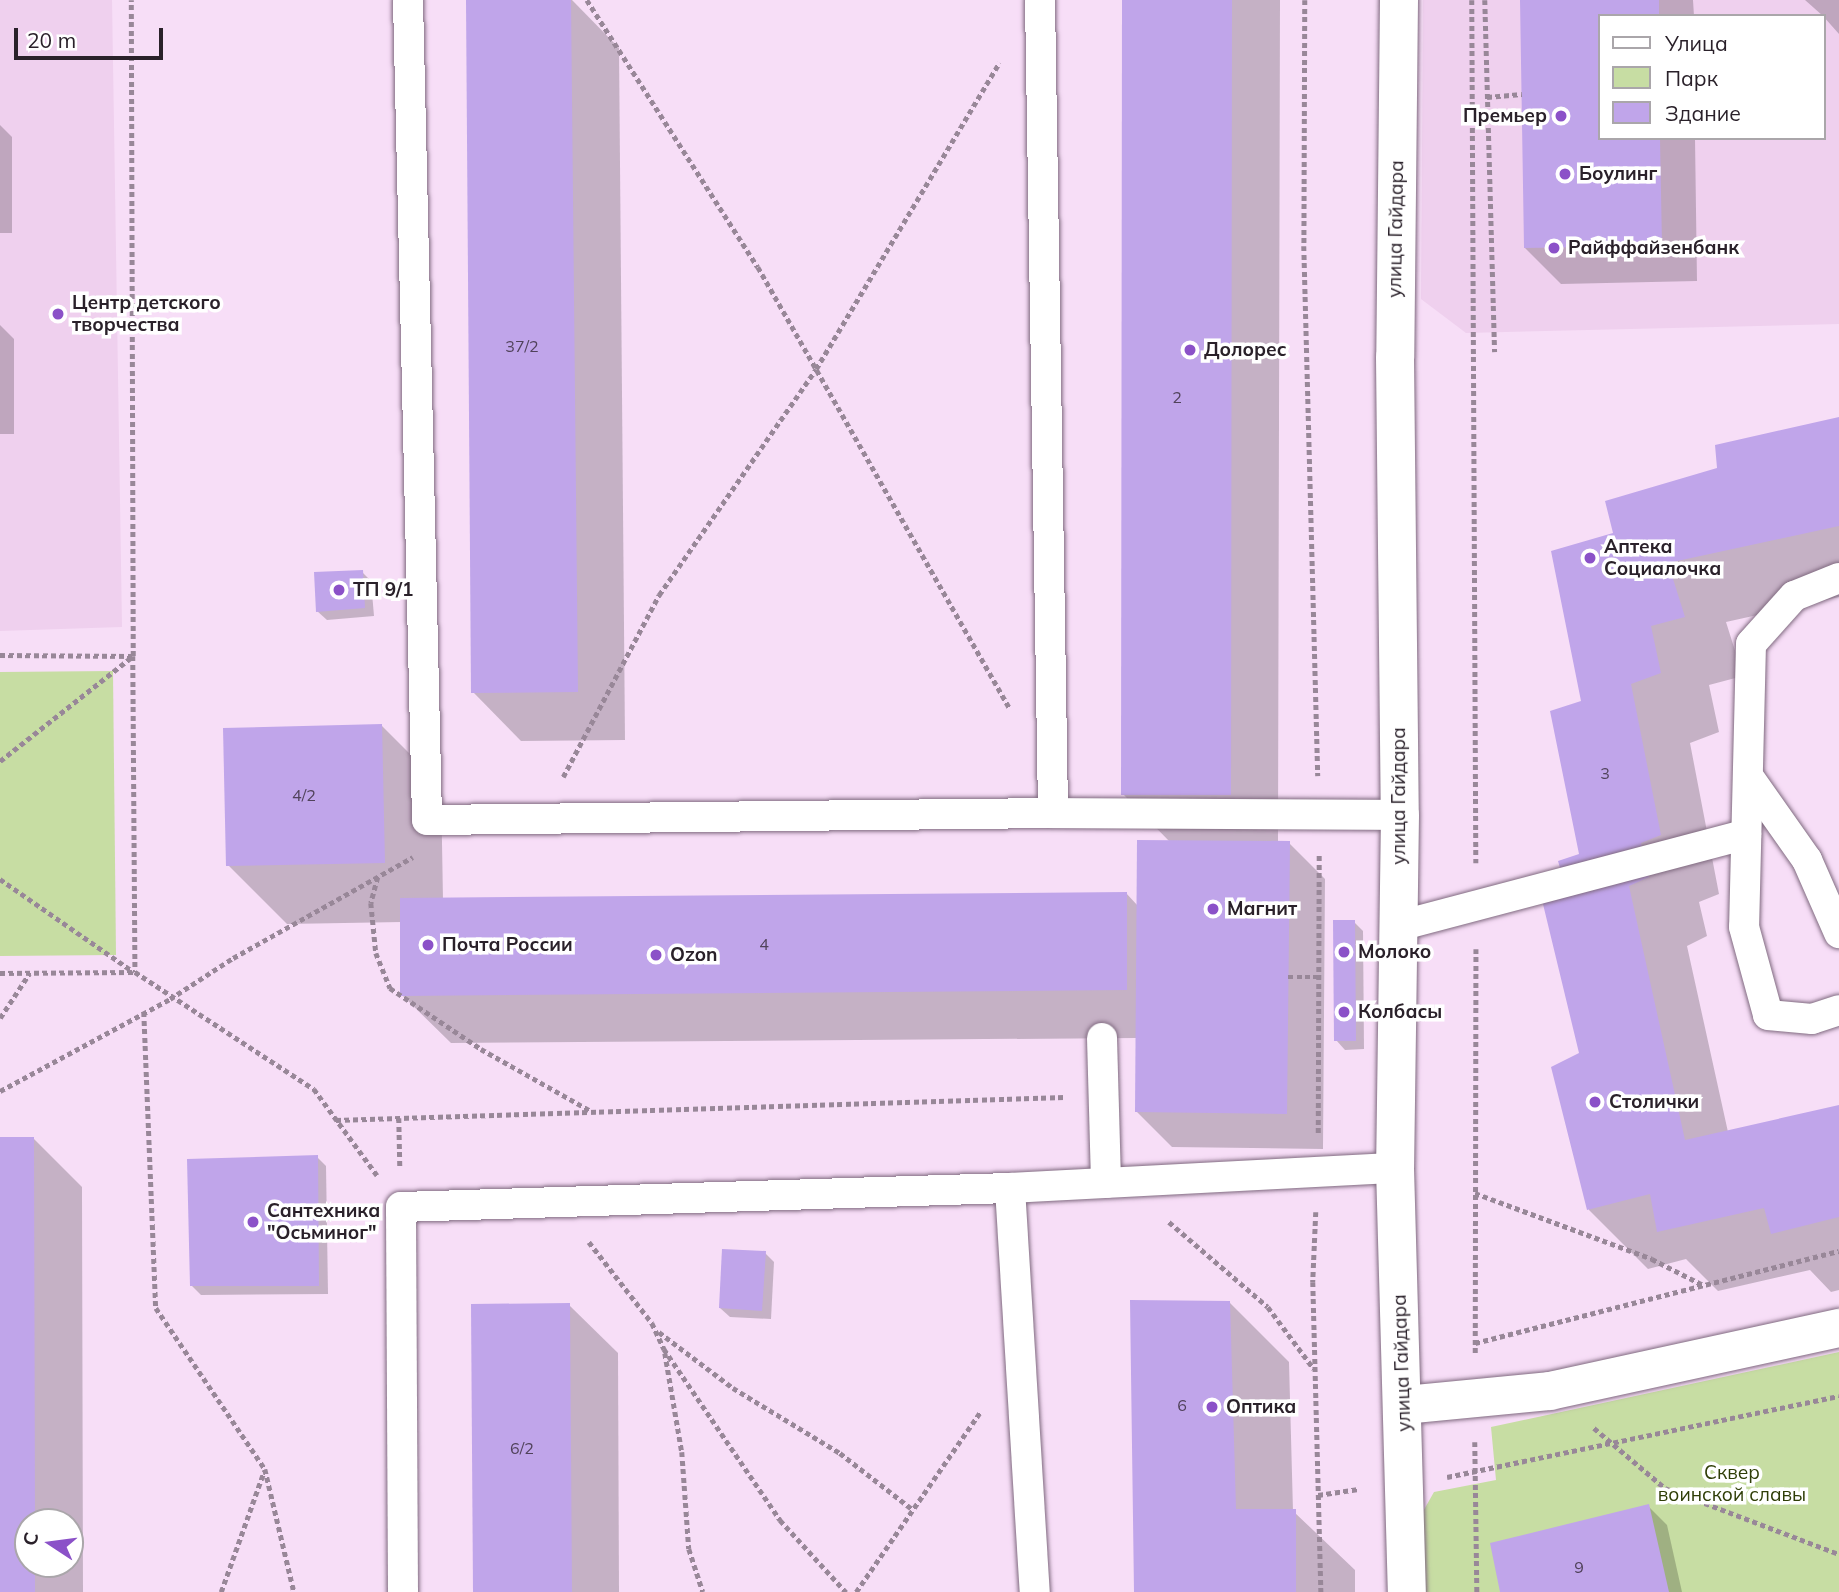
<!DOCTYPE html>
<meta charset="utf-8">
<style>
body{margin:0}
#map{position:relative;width:1839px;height:1592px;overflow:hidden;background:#f7def7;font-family:Mulish,sans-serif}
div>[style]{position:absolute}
.built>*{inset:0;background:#efd0ee}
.green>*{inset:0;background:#c7dda3}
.shadow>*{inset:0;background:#0003}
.building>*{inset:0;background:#c0a5ea}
.path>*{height:4.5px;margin-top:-2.25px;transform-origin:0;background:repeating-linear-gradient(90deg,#988798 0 5px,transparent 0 8.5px)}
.roads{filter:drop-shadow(0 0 2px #806a80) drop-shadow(0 0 2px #806a80)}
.service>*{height:30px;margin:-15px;padding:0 15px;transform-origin:15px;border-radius:15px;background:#fff}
.minor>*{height:38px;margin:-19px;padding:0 19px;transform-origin:19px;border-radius:19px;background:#fff}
.dots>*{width:19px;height:19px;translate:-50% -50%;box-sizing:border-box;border:4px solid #fff;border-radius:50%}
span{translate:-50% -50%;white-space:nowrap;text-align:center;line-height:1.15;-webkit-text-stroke:7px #fff;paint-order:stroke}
.number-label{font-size:16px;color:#50425a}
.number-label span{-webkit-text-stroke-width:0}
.poi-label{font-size:19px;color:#2a212a;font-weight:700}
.right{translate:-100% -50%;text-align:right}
.left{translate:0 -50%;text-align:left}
.street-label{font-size:19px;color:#2a212a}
.park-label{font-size:19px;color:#2f3e07}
.legend{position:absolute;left:1598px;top:14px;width:228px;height:126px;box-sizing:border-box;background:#fff;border:2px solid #aaa6aa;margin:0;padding:9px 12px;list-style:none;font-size:21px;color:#2a212a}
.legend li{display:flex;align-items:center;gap:14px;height:35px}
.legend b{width:35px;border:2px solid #aaa6aa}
.north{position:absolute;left:14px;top:1508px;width:70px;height:70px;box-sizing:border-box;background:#fff;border:2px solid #aaa6aa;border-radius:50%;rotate:283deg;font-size:19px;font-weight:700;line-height:28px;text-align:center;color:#2a212a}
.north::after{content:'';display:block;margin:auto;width:24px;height:32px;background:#8b51c8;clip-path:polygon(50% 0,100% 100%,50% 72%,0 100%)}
.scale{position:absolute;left:14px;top:28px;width:149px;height:32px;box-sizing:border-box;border:4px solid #2a212a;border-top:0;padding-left:9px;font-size:21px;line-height:24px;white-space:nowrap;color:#2a212a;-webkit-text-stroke:5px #fff;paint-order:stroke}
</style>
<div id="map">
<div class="built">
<div style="clip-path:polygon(0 0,112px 0,122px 627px,0 631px)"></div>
<div style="clip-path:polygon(evenodd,1423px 0,1839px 0,1839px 324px,1466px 333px,1421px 299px,1423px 0,1599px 16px,1823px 16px,1823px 138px,1599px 138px,1599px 16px)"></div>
</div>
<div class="green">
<div style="clip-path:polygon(113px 671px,116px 955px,0 956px,0 672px)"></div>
<div style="clip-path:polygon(1839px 1352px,1839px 1592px,1421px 1592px,1421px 1515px,1434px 1492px,1496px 1480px,1491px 1427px)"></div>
</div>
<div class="shadow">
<div style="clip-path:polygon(467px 0,572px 0,619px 48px,625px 740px,521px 741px,473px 692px)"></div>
<div style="clip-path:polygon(1124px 0,1280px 0,1278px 843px,1289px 843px,1325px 879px,1323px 1149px,1172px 1147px,1136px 1111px,1137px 1038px,451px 1043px,402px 995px,402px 922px,287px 924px,228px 865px,382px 726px,441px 785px,443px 900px,1126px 893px,1138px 906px,1170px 842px,1123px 794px)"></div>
<div style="clip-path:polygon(1522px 0,1693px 0,1694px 16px,1599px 16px,1599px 138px,1695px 138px,1697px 281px,1561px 284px,1525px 248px)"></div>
<div style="clip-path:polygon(1805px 0,1839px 0,1839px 34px,1823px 16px)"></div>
<div style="clip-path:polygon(0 125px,12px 137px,12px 233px,0 233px)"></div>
<div style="clip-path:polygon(0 325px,14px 339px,14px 434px,0 434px)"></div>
<div style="clip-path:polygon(1839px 419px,1839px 597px,1726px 622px,1743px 676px,1709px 685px,1719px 732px,1690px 743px,1719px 894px,1699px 902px,1707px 936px,1687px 946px,1728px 1132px,1839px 1107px,1839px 1290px,1831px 1292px,1810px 1270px,1718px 1291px,1686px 1259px,1648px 1269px,1589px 1210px,1581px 1054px,1583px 702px,1615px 534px,1719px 469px)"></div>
<div style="clip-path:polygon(362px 572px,371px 581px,374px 616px,327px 620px,317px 611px)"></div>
<div style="clip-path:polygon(1354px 922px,1363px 931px,1364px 1049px,1345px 1050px,1336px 1040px)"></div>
<div style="clip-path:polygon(evenodd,0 1139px,34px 1139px,82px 1187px,83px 1592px,0 1592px,0 1139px,28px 1522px,70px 1522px,70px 1564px,28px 1564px,28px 1522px)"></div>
<div style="clip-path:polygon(317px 1157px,326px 1166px,328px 1294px,201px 1295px,191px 1285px)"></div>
<div style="clip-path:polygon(765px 1253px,774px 1262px,771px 1319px,730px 1317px,720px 1308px)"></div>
<div style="clip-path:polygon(1230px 1303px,1289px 1362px,1293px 1511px,1355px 1570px,1355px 1592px,1135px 1592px)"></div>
<div style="clip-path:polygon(569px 1305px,618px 1353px,619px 1592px,475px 1592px)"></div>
<div style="clip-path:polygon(1648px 1506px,1667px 1525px,1682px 1592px,1502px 1592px)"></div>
</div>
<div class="building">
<div style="clip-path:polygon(466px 0,571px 0,578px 692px,471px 693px)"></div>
<div style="clip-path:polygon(1122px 0,1232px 0,1231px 795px,1121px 795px)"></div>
<div style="clip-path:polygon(1520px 0,1659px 0,1659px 16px,1599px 16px,1599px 138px,1660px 138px,1662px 246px,1524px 248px)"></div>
<div style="clip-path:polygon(1839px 417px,1839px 526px,1668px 563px,1685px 617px,1651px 626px,1661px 673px,1631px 684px,1661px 835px,1641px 843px,1649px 877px,1629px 886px,1685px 1140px,1839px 1105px,1839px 1217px,1771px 1234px,1764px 1208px,1657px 1232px,1650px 1194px,1587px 1210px,1551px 1067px,1579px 1053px,1542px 900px,1567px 891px,1558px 861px,1579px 854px,1550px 711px,1581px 701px,1551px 551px,1613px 533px,1605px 501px,1717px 468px,1715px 445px)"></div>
<div style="clip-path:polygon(363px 570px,365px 608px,316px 612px,314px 572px)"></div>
<div style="clip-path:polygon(382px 724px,385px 863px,226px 866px,223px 728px)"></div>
<div style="clip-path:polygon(1137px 840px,1290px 841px,1287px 1114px,1135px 1112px)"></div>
<div style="clip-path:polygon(1127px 892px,1127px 990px,400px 996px,400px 898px)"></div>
<div style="clip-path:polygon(1333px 920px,1355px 920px,1356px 1041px,1334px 1041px)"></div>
<div style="clip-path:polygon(0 1137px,34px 1137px,35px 1522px,28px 1522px,28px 1564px,35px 1564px,35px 1592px,0 1592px)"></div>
<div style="clip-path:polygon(318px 1155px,319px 1286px,190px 1286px,187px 1159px)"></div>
<div style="clip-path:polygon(722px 1249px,766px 1251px,762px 1311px,719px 1308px)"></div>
<div style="clip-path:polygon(1130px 1300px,1230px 1301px,1236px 1509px,1296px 1509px,1296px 1592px,1134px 1592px)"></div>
<div style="clip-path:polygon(570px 1303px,572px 1592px,473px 1592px,471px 1304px)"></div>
<div style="clip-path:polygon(1649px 1504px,1669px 1592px,1500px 1592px,1490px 1543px)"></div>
</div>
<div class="path">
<div style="left:587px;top:0;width:317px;rotate:57.4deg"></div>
<div style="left:758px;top:267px;width:507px;rotate:60.3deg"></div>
<div style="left:1305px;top:0;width:246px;rotate:90.2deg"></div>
<div style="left:1304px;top:246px;width:530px;rotate:88.49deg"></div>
<div style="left:1472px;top:0;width:863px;rotate:89.73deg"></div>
<div style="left:1485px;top:0;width:352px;rotate:88.4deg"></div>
<div style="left:1487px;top:97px;width:35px;rotate:-5deg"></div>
<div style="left:0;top:655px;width:133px;rotate:0.4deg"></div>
<div style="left:133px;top:656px;width:316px;rotate:89.6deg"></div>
<div style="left:0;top:761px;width:169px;rotate:-38.3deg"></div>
<div style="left:133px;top:656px;width:656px;rotate:-90.17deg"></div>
<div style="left:563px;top:777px;width:206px;rotate:-62.2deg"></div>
<div style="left:659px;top:595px;width:275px;rotate:-55.2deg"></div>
<div style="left:816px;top:369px;width:357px;rotate:-59.1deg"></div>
<div style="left:378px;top:877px;width:27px;rotate:105deg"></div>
<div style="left:371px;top:903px;width:50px;rotate:84.3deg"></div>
<div style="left:376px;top:953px;width:38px;rotate:68deg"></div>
<div style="left:390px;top:988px;width:110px;rotate:33.8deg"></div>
<div style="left:481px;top:1049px;width:126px;rotate:29.4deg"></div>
<div style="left:0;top:879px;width:163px;rotate:34.8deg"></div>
<div style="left:0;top:973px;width:135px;rotate:-0.4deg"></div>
<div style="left:135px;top:972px;width:214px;rotate:33.2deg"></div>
<div style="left:314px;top:1089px;width:107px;rotate:53.8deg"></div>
<div style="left:1288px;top:977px;width:31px"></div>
<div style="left:144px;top:1012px;width:296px;rotate:87.7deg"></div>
<div style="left:156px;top:1308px;width:194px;rotate:55.9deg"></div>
<div style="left:265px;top:1469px;width:126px;rotate:76.7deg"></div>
<div style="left:0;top:1018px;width:53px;rotate:-56.6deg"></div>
<div style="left:0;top:1091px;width:193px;rotate:-28.4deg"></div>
<div style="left:170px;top:999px;width:75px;rotate:-33.1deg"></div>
<div style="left:233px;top:958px;width:206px;rotate:-29.3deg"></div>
<div style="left:399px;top:1118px;width:48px;rotate:88.8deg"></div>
<div style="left:336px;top:1120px;width:729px;rotate:-1.81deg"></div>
<div style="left:1318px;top:1133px;width:278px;rotate:-89.8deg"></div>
<div style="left:1475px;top:1193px;width:189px;rotate:20.4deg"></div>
<div style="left:1652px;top:1259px;width:57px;rotate:27deg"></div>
<div style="left:1316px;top:1212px;width:70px;rotate:92.5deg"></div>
<div style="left:1313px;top:1282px;width:310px;rotate:88.5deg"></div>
<div style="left:1169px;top:1222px;width:130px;rotate:40.6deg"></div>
<div style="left:1268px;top:1307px;width:77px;rotate:53.4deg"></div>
<div style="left:589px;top:1242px;width:103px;rotate:52.1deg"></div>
<div style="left:652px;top:1323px;width:29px;rotate:65deg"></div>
<div style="left:664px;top:1349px;width:207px;rotate:55.8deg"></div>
<div style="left:780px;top:1520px;width:98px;rotate:47.5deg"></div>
<div style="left:659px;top:1332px;width:93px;rotate:37.1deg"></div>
<div style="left:733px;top:1388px;width:125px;rotate:31.3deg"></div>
<div style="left:840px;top:1453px;width:91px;rotate:37.9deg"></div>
<div style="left:1475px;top:1343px;width:375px;rotate:-14.2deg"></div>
<div style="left:665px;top:1353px;width:100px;rotate:80.3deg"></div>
<div style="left:682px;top:1452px;width:97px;rotate:85.9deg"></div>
<div style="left:689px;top:1549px;width:45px;rotate:72deg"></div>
<div style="left:1475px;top:1353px;width:404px;rotate:-89.9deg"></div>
<div style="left:1594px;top:1428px;width:93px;rotate:40.2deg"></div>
<div style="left:1665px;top:1488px;width:186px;rotate:20.8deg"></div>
<div style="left:1475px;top:1442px;width:150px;rotate:89.2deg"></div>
<div style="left:1447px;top:1477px;width:400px;rotate:-11.7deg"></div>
<div style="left:1318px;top:1495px;width:41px;rotate:-8.3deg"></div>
<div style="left:221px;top:1592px;width:128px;rotate:-70.4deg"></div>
<div style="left:856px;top:1592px;width:220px;rotate:-55.4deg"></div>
</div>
<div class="roads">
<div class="service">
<div style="left:408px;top:0;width:820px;rotate:88.67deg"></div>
<div style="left:427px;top:820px;width:626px;rotate:-0.64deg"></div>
<div style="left:1040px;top:0;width:813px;rotate:89.08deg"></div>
<div style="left:1053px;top:813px;width:347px;rotate:0.3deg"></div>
<div style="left:1839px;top:578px;width:48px;rotate:158.2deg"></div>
<div style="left:1794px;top:596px;width:64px;rotate:131.9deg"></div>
<div style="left:1751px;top:644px;width:283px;rotate:91.4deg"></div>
<div style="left:1744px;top:927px;width:91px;rotate:74.7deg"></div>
<div style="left:1768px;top:1015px;width:44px;rotate:5.2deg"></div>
<div style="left:1812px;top:1019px;width:28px;rotate:-18deg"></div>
<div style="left:1750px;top:779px;width:99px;rotate:54.9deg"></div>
<div style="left:1807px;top:860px;width:80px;rotate:66.3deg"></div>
<div style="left:1399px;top:926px;width:359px;rotate:-14.8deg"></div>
<div style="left:1102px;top:1038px;width:145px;rotate:88.4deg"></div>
<div style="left:1010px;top:1188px;width:405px;rotate:86.5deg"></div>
<div style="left:403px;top:1592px;width:385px;rotate:-90.3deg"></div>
<div style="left:401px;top:1207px;width:609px;rotate:-1.79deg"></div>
<div style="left:1010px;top:1188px;width:386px;rotate:-3deg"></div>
</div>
<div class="minor">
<div style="left:1399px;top:0;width:357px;rotate:90.6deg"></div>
<div style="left:1395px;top:357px;width:458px;rotate:89.4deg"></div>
<div style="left:1400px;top:815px;width:353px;rotate:90.8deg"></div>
<div style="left:1395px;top:1168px;width:424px;rotate:88.4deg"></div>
<div style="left:1404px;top:1405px;width:147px;rotate:-5.5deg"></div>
<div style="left:1550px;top:1391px;width:296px;rotate:-12.3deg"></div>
</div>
</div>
<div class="dots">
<div style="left:1561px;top:116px;background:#8b51c8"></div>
<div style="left:1565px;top:174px;background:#8b51c8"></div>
<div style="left:1554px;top:248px;background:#8b51c8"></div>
<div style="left:58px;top:314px;background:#8b51c8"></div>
<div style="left:1190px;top:350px;background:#8b51c8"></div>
<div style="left:1590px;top:558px;background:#8b51c8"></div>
<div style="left:339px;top:590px;background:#8b51c8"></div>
<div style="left:1213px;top:909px;background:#8b51c8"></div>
<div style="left:428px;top:945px;background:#8b51c8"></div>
<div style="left:1344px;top:952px;background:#8b51c8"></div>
<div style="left:656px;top:955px;background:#8b51c8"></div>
<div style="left:1344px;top:1012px;background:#8b51c8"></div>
<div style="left:1595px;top:1102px;background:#8b51c8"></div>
<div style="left:253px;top:1222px;background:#8b51c8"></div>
<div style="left:1212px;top:1407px;background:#8b51c8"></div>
</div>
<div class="number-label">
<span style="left:522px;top:346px">37/2</span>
<span style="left:1177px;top:397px">2</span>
<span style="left:1605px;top:773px">3</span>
<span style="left:304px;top:795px">4/2</span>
<span style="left:764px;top:944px">4</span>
<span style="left:1182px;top:1405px">6</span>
<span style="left:522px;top:1448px">6/2</span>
<span style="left:1579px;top:1567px">9</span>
</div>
<div class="poi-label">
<span class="right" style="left:1547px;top:116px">Премьер</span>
<span class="left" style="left:1579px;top:174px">Боулинг</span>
<span class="left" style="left:1568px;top:248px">Райффайзенбанк</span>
<span class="left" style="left:72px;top:314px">Центр детского<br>творчества</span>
<span class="left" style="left:1204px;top:350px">Долорес</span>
<span class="left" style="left:1604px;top:558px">Аптека<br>Социалочка</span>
<span class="left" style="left:353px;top:590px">ТП 9/1</span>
<span class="left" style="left:1227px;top:909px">Магнит</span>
<span class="left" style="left:442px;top:945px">Почта России</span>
<span class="left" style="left:1358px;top:952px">Молоко</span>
<span class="left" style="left:670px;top:955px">Ozon</span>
<span class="left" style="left:1358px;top:1012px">Колбасы</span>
<span class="left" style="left:1609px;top:1102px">Столички</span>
<span class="left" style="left:267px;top:1222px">Сантехника<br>"Осьминог"</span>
<span class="left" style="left:1226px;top:1407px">Оптика</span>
</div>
<div class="street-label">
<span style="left:1396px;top:229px;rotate:-89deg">улица Гайдара</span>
<span style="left:1399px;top:796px;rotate:-90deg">улица Гайдара</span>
<span style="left:1402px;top:1363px;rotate:-92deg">улица Гайдара</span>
</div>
<div class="park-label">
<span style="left:1732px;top:1484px">Сквер<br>воинской славы</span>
</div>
<ul class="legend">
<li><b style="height:9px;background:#fff"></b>Улица</li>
<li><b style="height:19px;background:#c7dda3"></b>Парк</li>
<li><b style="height:19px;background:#c0a5ea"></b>Здание</li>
</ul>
<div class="north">С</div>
<div class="scale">20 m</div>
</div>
